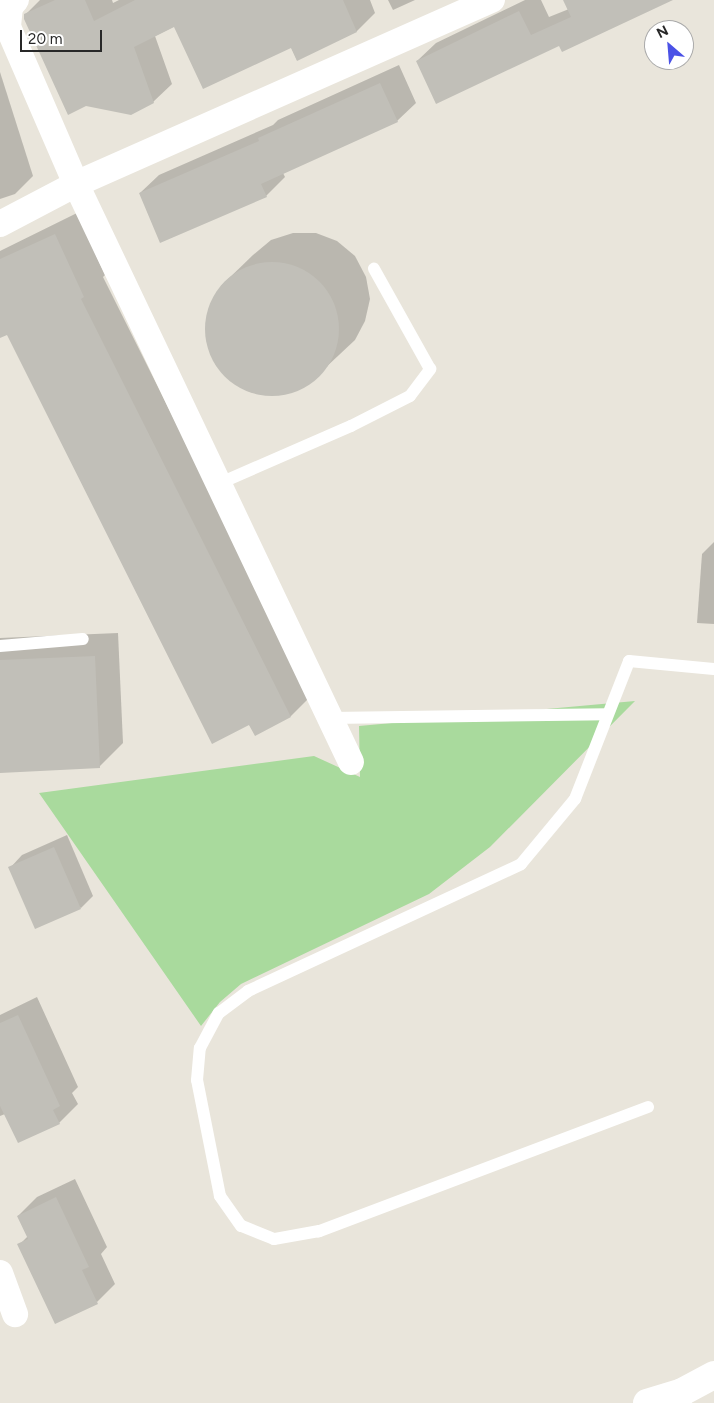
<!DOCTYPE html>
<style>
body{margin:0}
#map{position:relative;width:714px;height:1403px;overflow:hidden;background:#e9e5db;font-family:Figtree,sans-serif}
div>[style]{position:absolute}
.green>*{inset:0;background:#a9da9d}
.shadow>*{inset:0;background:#0003}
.building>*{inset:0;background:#c1bfb8}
.round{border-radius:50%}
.lane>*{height:12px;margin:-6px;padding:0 6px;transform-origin:6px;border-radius:6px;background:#fff}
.street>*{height:26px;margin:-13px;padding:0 13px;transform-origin:13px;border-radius:13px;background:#fff}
.secondary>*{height:28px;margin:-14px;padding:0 14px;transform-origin:14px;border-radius:14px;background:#fff}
span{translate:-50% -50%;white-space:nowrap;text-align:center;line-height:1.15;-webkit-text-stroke:4px #fff;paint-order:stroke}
.north{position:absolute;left:644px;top:20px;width:50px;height:50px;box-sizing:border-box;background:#fff;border:1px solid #a9a9a9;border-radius:50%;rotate:333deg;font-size:14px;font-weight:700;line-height:20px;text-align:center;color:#282828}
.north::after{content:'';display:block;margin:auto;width:18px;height:22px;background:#4b52e6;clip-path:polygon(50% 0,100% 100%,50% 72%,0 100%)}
.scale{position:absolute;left:20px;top:30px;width:82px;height:22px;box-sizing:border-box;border:2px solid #282828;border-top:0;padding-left:6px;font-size:15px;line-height:18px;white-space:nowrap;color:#282828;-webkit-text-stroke:4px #fff;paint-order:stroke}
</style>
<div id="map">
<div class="green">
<div style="clip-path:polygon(635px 701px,490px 847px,429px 894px,241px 984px,220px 1002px,201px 1026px,39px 793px,314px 756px,360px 777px,359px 726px)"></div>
</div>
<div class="shadow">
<div style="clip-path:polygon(40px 0,112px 0,113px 3px,119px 0,370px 0,375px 13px,357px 31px,297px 60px,291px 47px,175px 26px,155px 36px,172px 84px,153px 102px,26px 14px)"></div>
<div style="clip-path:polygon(388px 0,415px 0,393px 10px)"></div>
<div style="clip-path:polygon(525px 0,541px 0,549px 17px,569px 9px,565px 0,670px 0,559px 44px,417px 61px,436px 43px)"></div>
<div style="clip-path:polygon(399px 65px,416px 103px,397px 121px,283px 173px,285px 177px,266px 196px,140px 193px,159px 175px,273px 125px,278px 120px)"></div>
<div style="clip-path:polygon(0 72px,33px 176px,15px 194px,0 199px)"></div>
<div style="clip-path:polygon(77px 213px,105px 275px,103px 277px,312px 695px,291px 716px,255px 734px,7px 334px,0 337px,0 251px)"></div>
<div style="clip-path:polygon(293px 233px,316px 233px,337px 241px,355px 256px,366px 277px,370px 299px,365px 321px,355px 340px,308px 384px,289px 393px,269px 395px,248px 391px,230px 380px,216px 365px,208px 346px,206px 326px,210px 305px,222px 285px,253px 255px,271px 240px)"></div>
<div style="clip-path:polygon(714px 542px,714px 624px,697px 623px,702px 554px)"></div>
<div style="clip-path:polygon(118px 633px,123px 743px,99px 767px,0 771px,0 638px)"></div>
<div style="clip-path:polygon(67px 835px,93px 896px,81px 908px,10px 868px,22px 855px)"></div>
<div style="clip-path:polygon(37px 997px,78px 1087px,72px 1093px,78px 1104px,59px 1123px,5px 1114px,0 1116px,0 1015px)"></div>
<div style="clip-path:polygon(75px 1179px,107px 1247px,101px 1254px,115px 1284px,97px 1302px,19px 1245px,28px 1236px,18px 1216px,37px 1197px)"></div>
</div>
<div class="building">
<div style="clip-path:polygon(55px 0,85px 0,94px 21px,135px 0,343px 0,357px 32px,297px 61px,291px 48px,203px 89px,174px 27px,134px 47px,154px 103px,131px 115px,86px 106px,68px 115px,24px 19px,24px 14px)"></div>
<div style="clip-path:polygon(563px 0,673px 0,562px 52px,559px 46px,436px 104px,416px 61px,519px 11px,531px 35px,571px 17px)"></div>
<div style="clip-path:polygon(380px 83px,398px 122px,261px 184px,267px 197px,160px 243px,139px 193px,259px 141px,258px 138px)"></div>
<div style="clip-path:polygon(55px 234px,84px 297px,81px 299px,291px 717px,255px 736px,249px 725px,212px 744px,7px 335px,0 338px,0 259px)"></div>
<div class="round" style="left:205px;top:262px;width:134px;height:134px"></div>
<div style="clip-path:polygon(95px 656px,100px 768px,0 773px,0 660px)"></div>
<div style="clip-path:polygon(54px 847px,81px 909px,35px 929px,8px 867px)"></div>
<div style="clip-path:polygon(18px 1015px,60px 1106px,53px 1110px,60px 1124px,18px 1143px,0 1106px,0 1023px)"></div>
<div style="clip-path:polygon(56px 1197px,89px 1267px,82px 1270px,98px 1304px,55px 1324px,17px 1244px,28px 1239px,17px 1216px)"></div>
</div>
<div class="lane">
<div style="left:218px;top:484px;width:145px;rotate:-23.6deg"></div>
<div style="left:351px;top:426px;width:66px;rotate:-27deg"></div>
<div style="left:410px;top:396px;width:34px;rotate:-53deg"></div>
<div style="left:430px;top:369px;width:115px;rotate:-119.2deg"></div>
<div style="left:0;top:646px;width:83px;rotate:-4.8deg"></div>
<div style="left:330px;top:718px;width:277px;rotate:-0.8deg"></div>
<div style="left:648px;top:1107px;width:352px;rotate:159.3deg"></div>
<div style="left:319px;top:1231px;width:46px;rotate:169.9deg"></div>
<div style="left:274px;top:1239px;width:35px;rotate:-158deg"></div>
<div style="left:241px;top:1226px;width:37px;rotate:-125deg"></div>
<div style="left:220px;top:1196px;width:118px;rotate:-101.2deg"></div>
<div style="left:197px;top:1080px;width:32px;rotate:-85deg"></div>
<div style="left:200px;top:1048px;width:40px;rotate:-62deg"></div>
<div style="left:219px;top:1013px;width:36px;rotate:-37deg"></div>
<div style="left:248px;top:991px;width:301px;rotate:-24.9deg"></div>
<div style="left:521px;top:864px;width:85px;rotate:-50.3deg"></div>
<div style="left:575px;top:799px;width:148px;rotate:-68.6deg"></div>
<div style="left:629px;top:661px;width:85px;rotate:5.4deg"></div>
</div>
<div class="street">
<div style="left:16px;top:0;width:9px;rotate:131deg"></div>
<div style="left:10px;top:7px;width:20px;rotate:96deg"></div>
<div style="left:8px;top:27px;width:171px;rotate:66.6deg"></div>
<div style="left:76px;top:184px;width:640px;rotate:64.56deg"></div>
<div style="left:0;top:224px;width:86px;rotate:-27.8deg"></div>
<div style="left:76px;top:184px;width:455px;rotate:-23.9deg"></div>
<div style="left:0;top:1273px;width:44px;rotate:69.9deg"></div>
</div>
<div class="secondary">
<div style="left:647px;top:1403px;width:37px;rotate:-17deg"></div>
<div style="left:682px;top:1392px;width:36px;rotate:-28deg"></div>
</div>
<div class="north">N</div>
<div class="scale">20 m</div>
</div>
